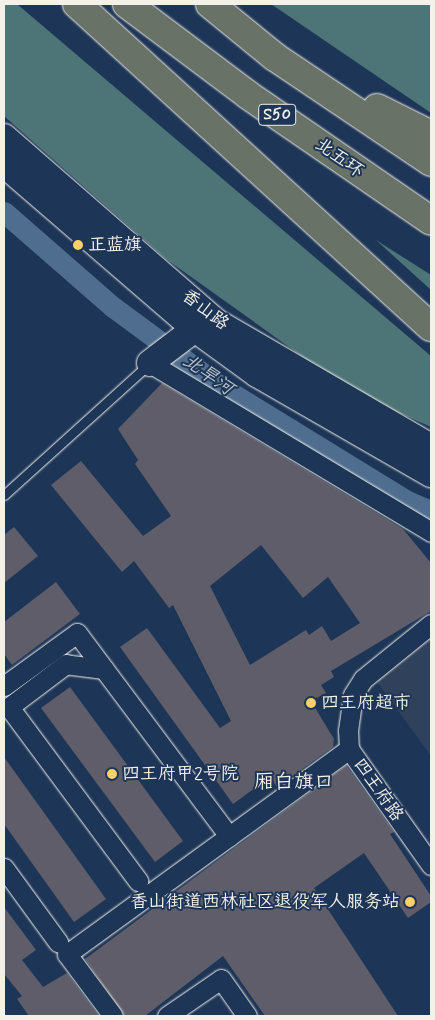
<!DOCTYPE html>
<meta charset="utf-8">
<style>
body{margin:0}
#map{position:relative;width:435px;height:1020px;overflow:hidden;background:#1d3557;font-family:Mynerve,"LXGW WenKai TC",sans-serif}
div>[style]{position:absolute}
.built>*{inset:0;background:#30415c}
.green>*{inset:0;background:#4d7477}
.canal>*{height:21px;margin:-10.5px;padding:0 10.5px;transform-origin:10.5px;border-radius:10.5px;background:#4f6d8f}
.building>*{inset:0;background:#5e5d69}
.roads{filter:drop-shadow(0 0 1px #f4f1e8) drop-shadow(0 0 1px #f4f1e8)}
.lane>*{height:9px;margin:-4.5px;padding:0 4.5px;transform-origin:4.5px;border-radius:4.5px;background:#1d3557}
.street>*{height:19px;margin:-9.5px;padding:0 9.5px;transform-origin:9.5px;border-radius:9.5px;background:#1d3557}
.secondary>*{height:26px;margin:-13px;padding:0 13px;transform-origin:13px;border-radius:13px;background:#1d3557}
.highway>*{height:28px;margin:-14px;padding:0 14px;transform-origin:14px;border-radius:14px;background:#697266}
.dots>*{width:14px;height:14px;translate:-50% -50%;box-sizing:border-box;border:2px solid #1d3557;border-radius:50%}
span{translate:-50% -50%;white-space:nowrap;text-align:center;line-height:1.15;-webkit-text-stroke:4px #1d3557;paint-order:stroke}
.shield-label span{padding:1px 4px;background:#1d3557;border:1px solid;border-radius:4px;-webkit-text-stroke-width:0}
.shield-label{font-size:16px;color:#f4f1e8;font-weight:700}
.street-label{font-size:18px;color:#f4f1e8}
.poi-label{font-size:18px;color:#f4f1e8}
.left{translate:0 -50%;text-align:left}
.right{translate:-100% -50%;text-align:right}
.water-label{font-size:19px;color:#bac3c9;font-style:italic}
.quarter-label{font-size:20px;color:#f4f1e8}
.frame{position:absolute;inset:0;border:5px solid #f4f1e8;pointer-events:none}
</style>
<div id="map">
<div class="built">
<div style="clip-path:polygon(431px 637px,431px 756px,375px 679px)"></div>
</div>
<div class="green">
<div style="clip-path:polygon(4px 4px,17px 4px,431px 356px,431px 427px,352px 392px,166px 259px,4px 116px)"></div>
<div style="clip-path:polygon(271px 4px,431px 4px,431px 113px)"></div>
<div style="clip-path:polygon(376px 240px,431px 275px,431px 290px)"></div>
</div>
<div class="canal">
<div style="left:4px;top:212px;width:145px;rotate:41.1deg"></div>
<div style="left:113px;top:307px;width:133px;rotate:36.4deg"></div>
<div style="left:220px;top:386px;width:220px;rotate:31.6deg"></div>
<div style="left:407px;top:501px;width:26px;rotate:23deg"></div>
</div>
<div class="building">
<div style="clip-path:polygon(evenodd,162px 383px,403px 529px,431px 563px,431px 611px,331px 671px,334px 677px,321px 685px,326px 693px,311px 701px,334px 739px,333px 747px,277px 787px,270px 777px,233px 804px,120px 647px,147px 628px,220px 728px,231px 721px,173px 605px,169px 608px,134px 561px,122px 572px,51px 485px,81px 461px,143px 536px,171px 516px,135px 464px,138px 460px,118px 429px,162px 383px,261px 545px,303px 598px,328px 577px,360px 623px,331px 641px,322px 626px,309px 635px,306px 630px,250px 665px,210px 586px,261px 545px)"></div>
<div style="clip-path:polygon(14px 527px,38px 556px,4px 583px,4px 535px)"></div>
<div style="clip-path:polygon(56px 582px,80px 614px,12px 665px,4px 654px,4px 622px)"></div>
<div style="clip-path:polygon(70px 687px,183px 841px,155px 862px,41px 708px)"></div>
<div style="clip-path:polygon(4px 757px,106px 899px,74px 922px,4px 824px)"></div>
<div style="clip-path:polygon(346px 765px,394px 832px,390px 834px,431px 896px,431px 902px,408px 918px,364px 853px,314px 888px,398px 1016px,265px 1016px,223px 956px,145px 1016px,124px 1016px,85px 959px)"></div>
<div style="clip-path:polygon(4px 907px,36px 950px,22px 960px,43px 987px,67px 973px,99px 1016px,29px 1016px,17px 999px,22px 996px,4px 974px)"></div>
</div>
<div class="roads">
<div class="lane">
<div style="left:4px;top:495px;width:194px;rotate:-42.1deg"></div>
</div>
<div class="street">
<div style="left:150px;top:363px;width:328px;rotate:31deg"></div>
<div style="left:431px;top:624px;width:87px;rotate:141deg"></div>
<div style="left:363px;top:679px;width:19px;rotate:122deg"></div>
<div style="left:353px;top:695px;width:35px;rotate:98deg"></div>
<div style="left:348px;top:730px;width:19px;rotate:87deg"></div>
<div style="left:349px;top:749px;width:142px;rotate:54.7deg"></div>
<div style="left:104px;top:669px;width:38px;rotate:-173deg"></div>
<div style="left:66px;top:664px;width:71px;rotate:143deg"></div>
<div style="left:9px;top:707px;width:217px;rotate:53.4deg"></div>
<div style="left:4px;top:686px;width:90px;rotate:-36deg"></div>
<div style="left:77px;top:633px;width:254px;rotate:53.2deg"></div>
<div style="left:4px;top:868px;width:92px;rotate:53.9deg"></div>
<div style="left:113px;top:1016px;width:77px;rotate:-126.6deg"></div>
<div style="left:67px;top:954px;width:349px;rotate:-36deg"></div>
<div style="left:167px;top:1016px;width:65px;rotate:-34.4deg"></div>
<div style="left:221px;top:979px;width:45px;rotate:54.9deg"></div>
</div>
<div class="secondary">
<div style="left:4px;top:137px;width:281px;rotate:41.1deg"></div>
<div style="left:216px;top:322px;width:249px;rotate:30.2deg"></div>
<div style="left:4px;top:164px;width:252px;rotate:40.8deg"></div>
<div style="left:195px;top:329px;width:77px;rotate:36deg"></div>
<div style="left:257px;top:374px;width:201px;rotate:29.9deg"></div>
<div style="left:150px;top:363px;width:56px;rotate:-37.1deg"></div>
</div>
<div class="highway">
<div style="left:77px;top:4px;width:479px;rotate:42.4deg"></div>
<div style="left:127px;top:4px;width:151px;rotate:36.9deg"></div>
<div style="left:248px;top:95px;width:222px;rotate:34.5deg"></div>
<div style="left:210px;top:4px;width:84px;rotate:39.2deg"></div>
<div style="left:275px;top:57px;width:188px;rotate:33.9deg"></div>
<div style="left:377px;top:108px;width:60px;rotate:26.6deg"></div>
</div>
</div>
<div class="dots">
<div style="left:78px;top:245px;background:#ffd166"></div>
<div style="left:311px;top:703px;background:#ffd166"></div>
<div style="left:112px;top:774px;background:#ffd166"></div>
<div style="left:410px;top:902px;background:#ffd166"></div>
</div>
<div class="shield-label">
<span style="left:277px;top:115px">S50</span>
</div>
<div class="street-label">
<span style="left:339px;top:158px;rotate:35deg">北五环</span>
<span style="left:205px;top:310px;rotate:38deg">香山路</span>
<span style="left:378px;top:790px;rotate:55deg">四王府路</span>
</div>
<div class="poi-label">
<span class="left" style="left:88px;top:245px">正蓝旗</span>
<span class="left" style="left:321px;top:703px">四王府超市</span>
<span class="left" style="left:122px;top:774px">四王府甲2号院</span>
<span class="right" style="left:400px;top:902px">香山街道西林社区退役军人服务站</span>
</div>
<div class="water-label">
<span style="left:208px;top:375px;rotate:35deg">北旱河</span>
</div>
<div class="quarter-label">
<span style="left:294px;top:782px">厢白旗口</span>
</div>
<div class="frame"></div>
</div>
